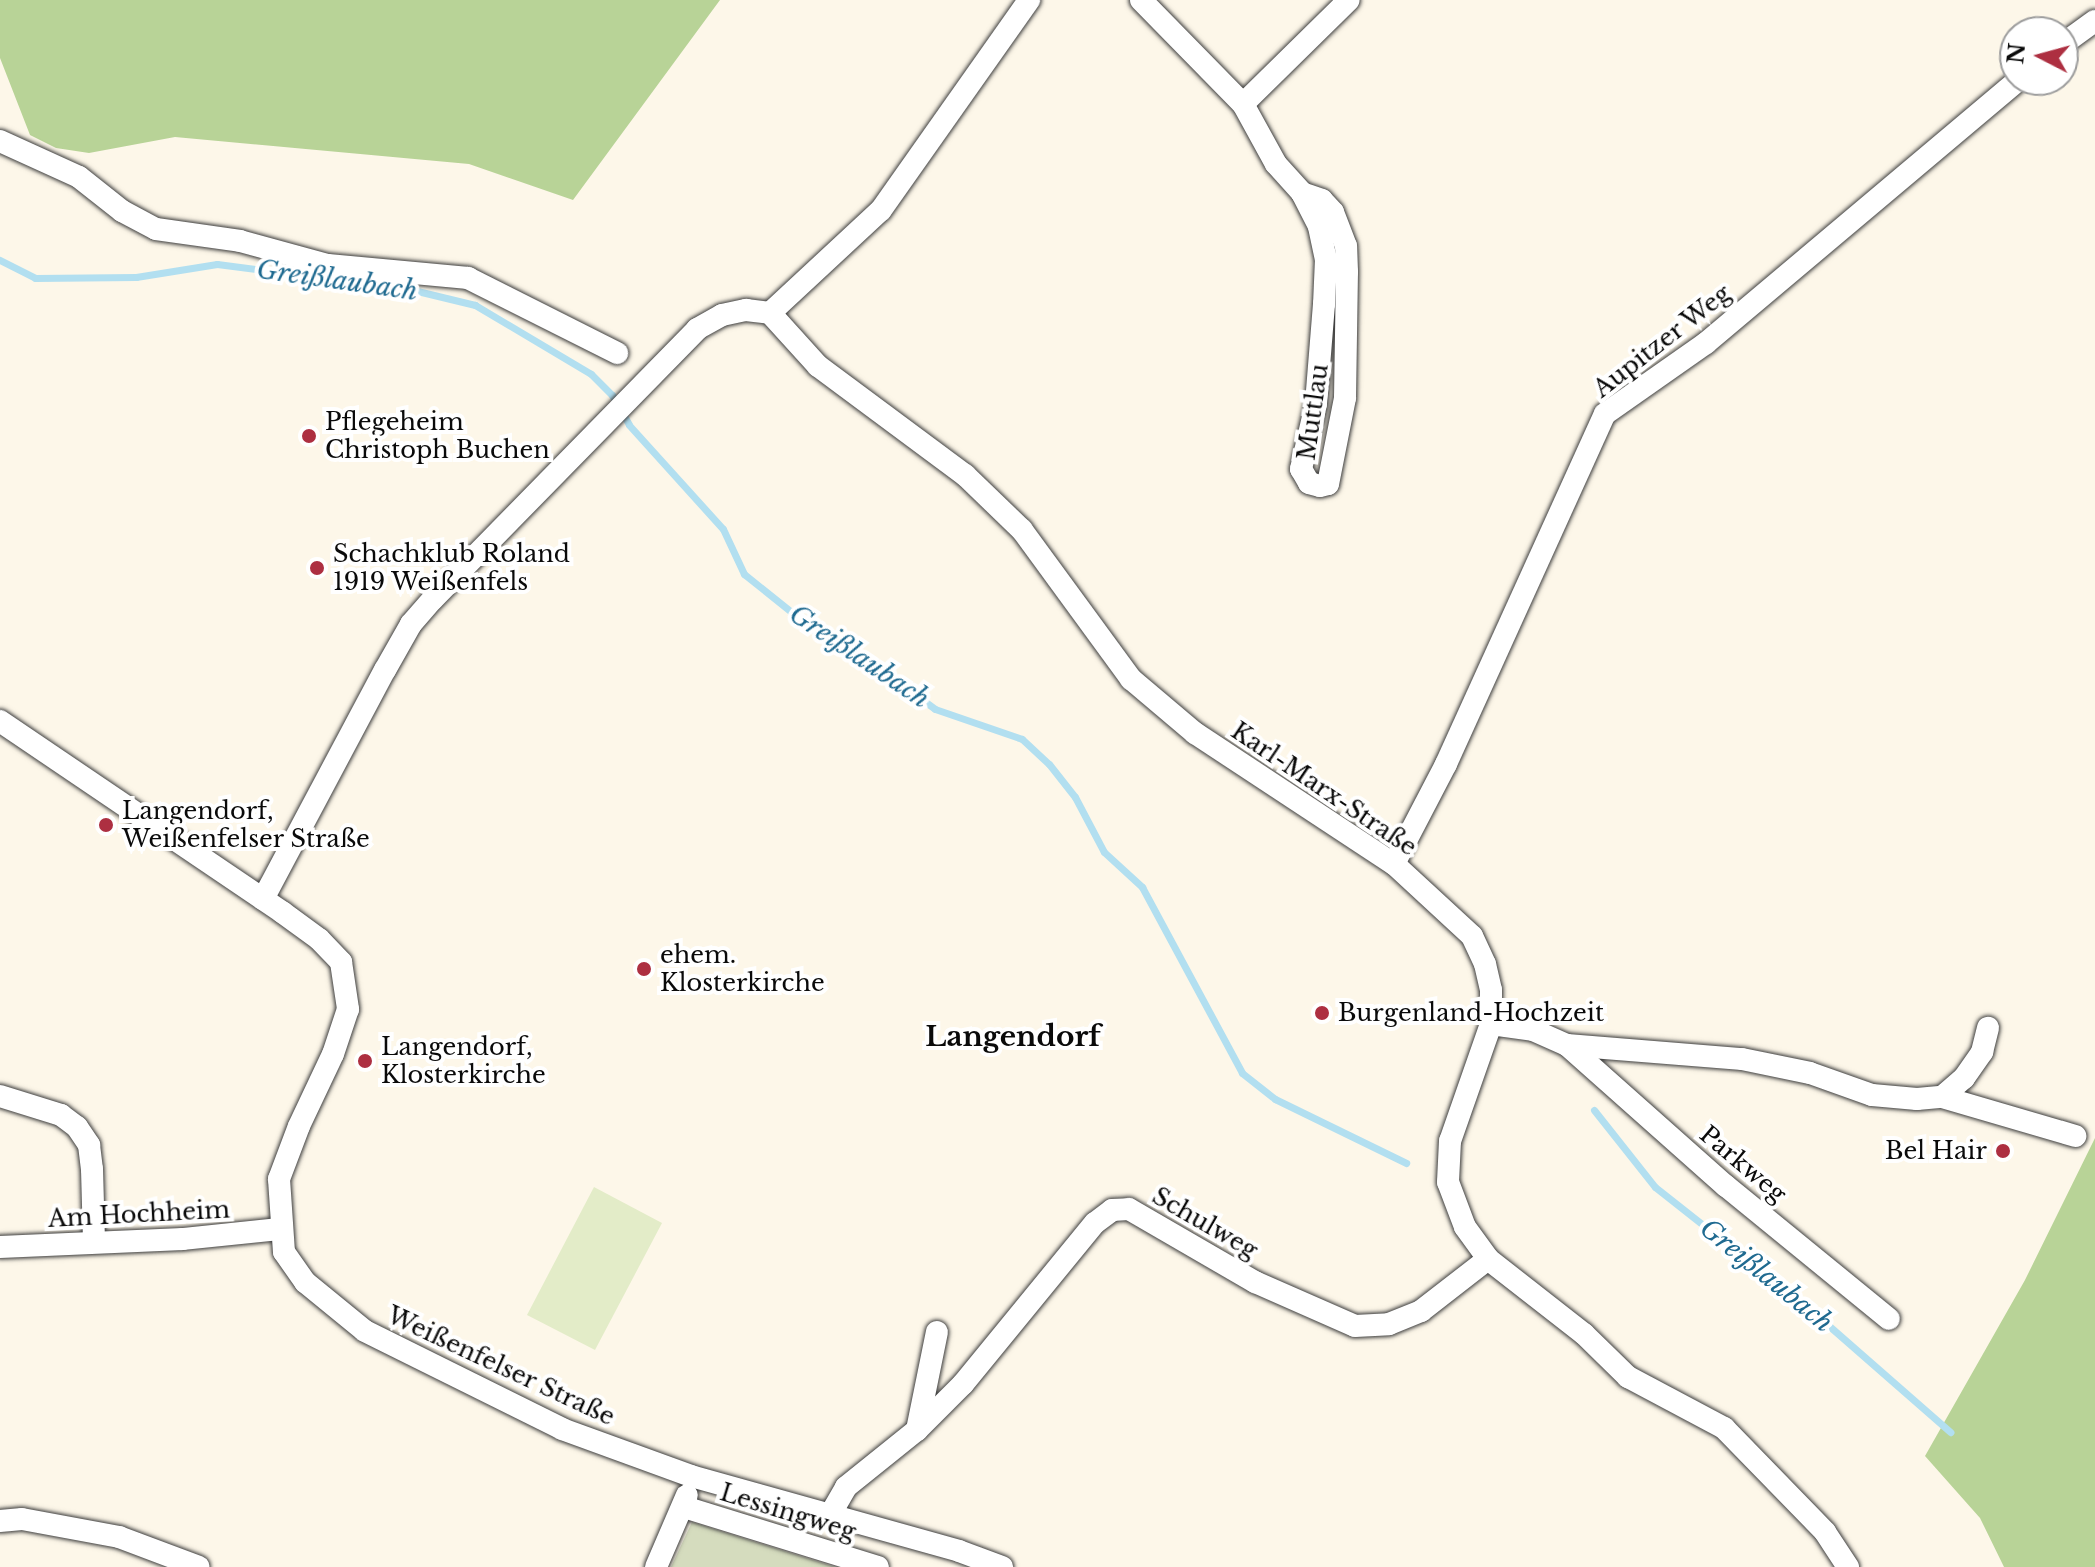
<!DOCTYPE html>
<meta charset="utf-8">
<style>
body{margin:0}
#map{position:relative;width:2095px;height:1567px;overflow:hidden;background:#fdf7e9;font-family:"Libre Baskerville",serif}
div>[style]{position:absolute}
.forest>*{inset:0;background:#b8d397}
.cemetery>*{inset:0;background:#d5dcbe}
.pitch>*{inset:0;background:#e3ecc8}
.stream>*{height:7px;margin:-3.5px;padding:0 3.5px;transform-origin:3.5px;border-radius:3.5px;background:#b2dff0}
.roads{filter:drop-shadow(0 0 2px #3d3d3d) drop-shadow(0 0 2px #3d3d3d)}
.minor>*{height:22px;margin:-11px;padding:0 11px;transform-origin:11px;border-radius:11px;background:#fff}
.dots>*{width:22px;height:22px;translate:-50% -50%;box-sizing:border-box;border:4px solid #fff;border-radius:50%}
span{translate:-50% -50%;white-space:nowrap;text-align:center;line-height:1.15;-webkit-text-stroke:8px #fff;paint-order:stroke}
.street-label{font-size:24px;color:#0a0a0a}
.poi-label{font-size:24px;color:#0a0a0a}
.left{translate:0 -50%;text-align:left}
.right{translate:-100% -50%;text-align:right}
.water-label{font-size:26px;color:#1f6a90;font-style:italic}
.quarter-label{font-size:28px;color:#0a0a0a;font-weight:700}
.north{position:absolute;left:1999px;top:16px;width:80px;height:80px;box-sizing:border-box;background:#fff;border:2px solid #9d9d9d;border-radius:50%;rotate:276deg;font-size:22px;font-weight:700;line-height:32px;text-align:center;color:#0a0a0a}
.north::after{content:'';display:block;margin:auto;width:28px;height:36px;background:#ad2f41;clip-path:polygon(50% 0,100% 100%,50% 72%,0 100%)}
</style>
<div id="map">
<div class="forest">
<div style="clip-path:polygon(0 0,720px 0,573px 200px,469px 164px,175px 137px,89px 153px,56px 148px,30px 135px,0 58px)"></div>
<div style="clip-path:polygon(2095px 1138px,2095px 1567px,2004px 1567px,1980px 1518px,1925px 1456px,2025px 1280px)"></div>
</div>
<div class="cemetery">
<div style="clip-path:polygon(692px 1522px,835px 1567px,671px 1567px)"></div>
</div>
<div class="pitch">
<div style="clip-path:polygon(594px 1187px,662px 1223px,595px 1350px,527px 1315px)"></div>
</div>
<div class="stream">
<div style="left:0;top:260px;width:39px;rotate:27deg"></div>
<div style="left:35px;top:278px;width:101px;rotate:-0.6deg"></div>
<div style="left:136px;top:277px;width:82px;rotate:-9.1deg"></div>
<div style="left:217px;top:264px;width:194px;rotate:7.4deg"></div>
<div style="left:409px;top:289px;width:68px;rotate:13.6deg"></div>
<div style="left:475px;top:305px;width:135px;rotate:30.7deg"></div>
<div style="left:591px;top:374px;width:30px;rotate:45deg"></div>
<div style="left:612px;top:395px;width:34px;rotate:60deg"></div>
<div style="left:629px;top:425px;width:140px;rotate:47.9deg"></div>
<div style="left:723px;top:529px;width:50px;rotate:65deg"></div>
<div style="left:744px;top:574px;width:115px;rotate:38.7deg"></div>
<div style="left:834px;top:646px;width:52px;rotate:26.1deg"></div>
<div style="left:881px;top:669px;width:67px;rotate:36.5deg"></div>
<div style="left:935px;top:709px;width:92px;rotate:19deg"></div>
<div style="left:1022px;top:739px;width:37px;rotate:43deg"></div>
<div style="left:1049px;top:764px;width:42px;rotate:51.8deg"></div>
<div style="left:1075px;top:797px;width:62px;rotate:62.2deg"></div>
<div style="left:1104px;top:852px;width:52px;rotate:42.6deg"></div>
<div style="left:1142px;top:887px;width:211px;rotate:61.7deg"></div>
<div style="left:1242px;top:1073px;width:42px;rotate:38.2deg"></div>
<div style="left:1275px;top:1099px;width:146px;rotate:26deg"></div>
<div style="left:1594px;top:1110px;width:98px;rotate:51.6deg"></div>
<div style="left:1655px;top:1187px;width:200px;rotate:38.3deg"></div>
<div style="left:1812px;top:1311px;width:184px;rotate:41.2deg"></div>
</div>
<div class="roads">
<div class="minor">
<div style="left:1141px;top:0;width:146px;rotate:45.6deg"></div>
<div style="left:1243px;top:104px;width:68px;rotate:61.2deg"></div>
<div style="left:1276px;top:164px;width:39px;rotate:48deg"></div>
<div style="left:1302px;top:193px;width:38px;rotate:63deg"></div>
<div style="left:1319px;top:227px;width:33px;rotate:78deg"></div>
<div style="left:1326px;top:259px;width:45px;rotate:92.5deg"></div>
<div style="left:1324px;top:304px;width:100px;rotate:94.6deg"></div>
<div style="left:1316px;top:404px;width:67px;rotate:103deg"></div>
<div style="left:1301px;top:469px;width:16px;rotate:60deg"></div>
<div style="left:1309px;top:483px;width:11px;rotate:15deg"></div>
<div style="left:1320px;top:486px;width:8px;rotate:-14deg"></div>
<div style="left:1328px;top:484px;width:88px;rotate:-78.8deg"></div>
<div style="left:1345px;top:398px;width:126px;rotate:-89.1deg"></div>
<div style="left:1347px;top:272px;width:26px;rotate:-92deg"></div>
<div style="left:1346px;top:246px;width:36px;rotate:-111deg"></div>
<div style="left:1333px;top:212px;width:16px;rotate:-133deg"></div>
<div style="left:1322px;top:200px;width:21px;rotate:-161deg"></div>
<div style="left:2063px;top:44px;width:39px;rotate:-36deg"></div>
<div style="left:1243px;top:104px;width:148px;rotate:-44.5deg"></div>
<div style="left:0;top:141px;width:87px;rotate:24.5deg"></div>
<div style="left:79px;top:177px;width:55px;rotate:38.3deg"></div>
<div style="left:122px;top:211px;width:38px;rotate:28deg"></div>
<div style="left:156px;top:229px;width:85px;rotate:8.1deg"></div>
<div style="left:240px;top:241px;width:91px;rotate:15.3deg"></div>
<div style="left:328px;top:265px;width:141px;rotate:5.3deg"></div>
<div style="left:468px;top:278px;width:167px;rotate:26.7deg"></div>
<div style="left:770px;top:313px;width:72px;rotate:47.8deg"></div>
<div style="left:818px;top:366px;width:183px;rotate:36.6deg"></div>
<div style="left:965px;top:475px;width:79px;rotate:44deg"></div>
<div style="left:1022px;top:530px;width:185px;rotate:53.8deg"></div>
<div style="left:1131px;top:679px;width:84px;rotate:40.2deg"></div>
<div style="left:1195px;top:733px;width:238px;rotate:33.4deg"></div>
<div style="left:1394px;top:864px;width:106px;rotate:42.7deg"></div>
<div style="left:1472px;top:936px;width:31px;rotate:65deg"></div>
<div style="left:1485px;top:964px;width:27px;rotate:77deg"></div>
<div style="left:1491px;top:990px;width:34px;rotate:90deg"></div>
<div style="left:1491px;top:1024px;width:124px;rotate:109.3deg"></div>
<div style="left:1450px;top:1141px;width:41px;rotate:92.8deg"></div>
<div style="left:1448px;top:1182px;width:48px;rotate:69.3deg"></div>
<div style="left:1465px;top:1227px;width:39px;rotate:54deg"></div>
<div style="left:1488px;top:1259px;width:122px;rotate:38deg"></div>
<div style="left:1584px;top:1334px;width:62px;rotate:44.3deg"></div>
<div style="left:1628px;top:1377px;width:109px;rotate:28deg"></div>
<div style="left:1724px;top:1428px;width:145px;rotate:45.8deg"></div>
<div style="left:1825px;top:1532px;width:42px;rotate:56.7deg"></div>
<div style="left:770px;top:313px;width:151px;rotate:-42.9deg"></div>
<div style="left:881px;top:210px;width:257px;rotate:-54.8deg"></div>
<div style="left:0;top:721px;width:341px;rotate:34.1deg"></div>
<div style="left:282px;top:912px;width:46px;rotate:36.1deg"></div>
<div style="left:319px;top:939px;width:32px;rotate:46deg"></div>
<div style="left:341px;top:962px;width:48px;rotate:81.5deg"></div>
<div style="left:348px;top:1009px;width:47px;rotate:108.4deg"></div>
<div style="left:333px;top:1054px;width:80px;rotate:115.3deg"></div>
<div style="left:299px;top:1126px;width:57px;rotate:110.7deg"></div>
<div style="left:279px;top:1179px;width:73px;rotate:86.1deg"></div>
<div style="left:284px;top:1252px;width:37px;rotate:55deg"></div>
<div style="left:305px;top:1282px;width:77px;rotate:39.2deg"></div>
<div style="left:365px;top:1331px;width:220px;rotate:26.4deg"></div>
<div style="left:562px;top:1429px;width:137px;rotate:20deg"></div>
<div style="left:691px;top:1476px;width:278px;rotate:15.6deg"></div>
<div style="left:959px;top:1551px;width:46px;rotate:20.4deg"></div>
<div style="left:1394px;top:864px;width:113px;rotate:-62.5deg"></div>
<div style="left:1446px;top:764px;width:384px;rotate:-65.6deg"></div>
<div style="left:1605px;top:414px;width:123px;rotate:-35.1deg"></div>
<div style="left:1706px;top:343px;width:408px;rotate:-40.1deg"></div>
<div style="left:263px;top:899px;width:259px;rotate:-62deg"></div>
<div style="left:385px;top:670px;width:53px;rotate:-60.5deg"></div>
<div style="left:411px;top:624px;width:33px;rotate:-49deg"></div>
<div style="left:433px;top:599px;width:378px;rotate:-45.6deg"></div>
<div style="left:697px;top:329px;width:29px;rotate:-29deg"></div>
<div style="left:722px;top:315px;width:25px;rotate:-12deg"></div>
<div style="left:746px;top:310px;width:24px;rotate:7deg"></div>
<div style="left:1491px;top:1024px;width:42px;rotate:8.1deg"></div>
<div style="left:1533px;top:1030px;width:37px;rotate:24deg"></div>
<div style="left:1567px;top:1045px;width:213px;rotate:41.6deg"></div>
<div style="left:1726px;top:1186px;width:210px;rotate:39.2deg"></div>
<div style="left:1567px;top:1045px;width:176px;rotate:4.6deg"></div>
<div style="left:1742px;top:1059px;width:69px;rotate:11.6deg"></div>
<div style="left:1810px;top:1073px;width:66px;rotate:19.5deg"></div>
<div style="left:1872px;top:1095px;width:45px;rotate:5.1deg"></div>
<div style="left:1917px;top:1099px;width:25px;rotate:-5deg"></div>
<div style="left:1942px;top:1097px;width:29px;rotate:-41deg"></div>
<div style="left:1964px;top:1078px;width:32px;rotate:-55deg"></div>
<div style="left:1982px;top:1052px;width:25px;rotate:-76deg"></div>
<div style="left:0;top:1096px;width:64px;rotate:17.3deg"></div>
<div style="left:61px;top:1115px;width:20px;rotate:37deg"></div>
<div style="left:77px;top:1127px;width:22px;rotate:56deg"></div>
<div style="left:89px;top:1145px;width:24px;rotate:83deg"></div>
<div style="left:92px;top:1169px;width:73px;rotate:88.4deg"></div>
<div style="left:1942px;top:1097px;width:139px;rotate:16.3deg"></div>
<div style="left:0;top:1247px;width:183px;rotate:-2.5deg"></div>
<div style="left:183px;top:1239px;width:98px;rotate:-5.9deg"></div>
<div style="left:917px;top:1430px;width:100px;rotate:-78.5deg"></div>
<div style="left:684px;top:1507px;width:203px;rotate:17.2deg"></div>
<div style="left:830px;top:1515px;width:32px;rotate:-60deg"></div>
<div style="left:846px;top:1487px;width:91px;rotate:-38.8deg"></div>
<div style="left:917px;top:1430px;width:65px;rotate:-45deg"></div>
<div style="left:963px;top:1384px;width:208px;rotate:-50.7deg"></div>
<div style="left:1095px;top:1223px;width:21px;rotate:-37deg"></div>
<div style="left:1112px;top:1210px;width:17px;rotate:-3deg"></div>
<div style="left:1129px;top:1209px;width:146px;rotate:30.1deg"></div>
<div style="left:1255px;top:1282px;width:109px;rotate:23.7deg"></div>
<div style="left:1355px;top:1326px;width:34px;rotate:-3deg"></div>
<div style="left:1389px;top:1324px;width:35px;rotate:-22deg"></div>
<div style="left:1421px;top:1311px;width:85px;rotate:-37.8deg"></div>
<div style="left:0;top:1521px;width:22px;rotate:-5deg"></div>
<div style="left:22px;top:1519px;width:99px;rotate:10.5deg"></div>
<div style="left:119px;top:1537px;width:85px;rotate:20.6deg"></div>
<div style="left:656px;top:1567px;width:78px;rotate:-66.7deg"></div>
</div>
</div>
<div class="dots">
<div style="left:309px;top:436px;background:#ad2f41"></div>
<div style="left:317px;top:568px;background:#ad2f41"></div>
<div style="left:106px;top:825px;background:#ad2f41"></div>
<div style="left:644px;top:969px;background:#ad2f41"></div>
<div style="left:1322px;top:1013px;background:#ad2f41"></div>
<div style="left:365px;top:1061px;background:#ad2f41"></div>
<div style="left:2003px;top:1151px;background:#ad2f41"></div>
</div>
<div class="street-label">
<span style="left:1662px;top:341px;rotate:-38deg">Aupitzer Weg</span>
<span style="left:1313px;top:412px;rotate:-82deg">Muttlau</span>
<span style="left:1324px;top:789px;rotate:34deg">Karl-Marx-Straße</span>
<span style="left:1743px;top:1164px;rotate:40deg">Parkweg</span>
<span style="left:139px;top:1214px;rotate:-3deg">Am Hochheim</span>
<span style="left:1205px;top:1223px;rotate:30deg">Schulweg</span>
<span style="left:501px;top:1366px;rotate:25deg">Weißenfelser Straße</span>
<span style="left:788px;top:1512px;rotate:17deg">Lessingweg</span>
</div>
<div class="poi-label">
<span class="left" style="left:325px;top:436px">Pflegeheim<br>Christoph Buchen</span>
<span class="left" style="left:333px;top:568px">Schachklub Roland<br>1919 Weißenfels</span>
<span class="left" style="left:122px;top:825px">Langendorf,<br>Weißenfelser Straße</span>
<span class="left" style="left:660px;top:969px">ehem.<br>Klosterkirche</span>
<span class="left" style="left:1338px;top:1013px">Burgenland-Hochzeit</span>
<span class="left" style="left:381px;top:1061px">Langendorf,<br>Klosterkirche</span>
<span class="right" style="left:1987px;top:1151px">Bel Hair</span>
</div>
<div class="water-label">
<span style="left:337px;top:281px;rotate:8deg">Greißlaubach</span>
<span style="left:859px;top:657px;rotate:34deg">Greißlaubach</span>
<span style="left:1766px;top:1276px;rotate:39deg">Greißlaubach</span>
</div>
<div class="quarter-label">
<span style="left:1013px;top:1037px">Langendorf</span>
</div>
<div class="north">N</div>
</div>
